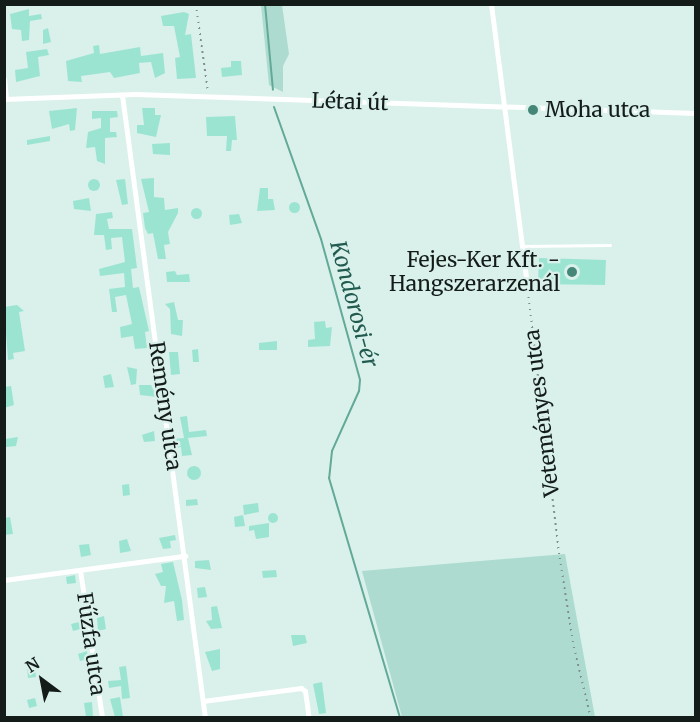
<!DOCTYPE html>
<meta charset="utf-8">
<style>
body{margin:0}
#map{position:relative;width:700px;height:722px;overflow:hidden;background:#d9f1ea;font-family:Merriweather,serif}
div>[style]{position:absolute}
.green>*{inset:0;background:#addbcf}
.stream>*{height:2px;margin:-1px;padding:0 1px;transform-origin:1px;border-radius:1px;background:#63a998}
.building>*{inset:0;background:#9ce4d2}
.round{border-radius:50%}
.path>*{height:1.5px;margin-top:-0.75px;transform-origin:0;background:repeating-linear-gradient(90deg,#7f908b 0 1.5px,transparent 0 6px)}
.service>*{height:3px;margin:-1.5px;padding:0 1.5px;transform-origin:1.5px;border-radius:1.5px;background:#fff}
.minor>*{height:5px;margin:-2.5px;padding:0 2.5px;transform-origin:2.5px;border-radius:2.5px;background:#fff}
.dots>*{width:16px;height:16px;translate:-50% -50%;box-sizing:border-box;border:3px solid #d9f1ea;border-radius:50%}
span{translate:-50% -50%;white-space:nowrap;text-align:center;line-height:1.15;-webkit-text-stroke:4.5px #d9f1ea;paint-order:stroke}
.street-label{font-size:21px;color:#141c1a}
.poi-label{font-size:21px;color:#141c1a}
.left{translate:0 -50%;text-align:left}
.right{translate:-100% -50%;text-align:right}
.water-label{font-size:22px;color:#215b4f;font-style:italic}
.frame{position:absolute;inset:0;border:6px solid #141c1a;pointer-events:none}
.north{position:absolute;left:12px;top:650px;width:60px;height:60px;-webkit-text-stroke:4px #d9f1ea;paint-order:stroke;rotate:328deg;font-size:16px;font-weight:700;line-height:24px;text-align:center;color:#141c1a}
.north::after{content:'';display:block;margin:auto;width:21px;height:27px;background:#141c1a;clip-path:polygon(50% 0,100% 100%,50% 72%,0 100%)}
</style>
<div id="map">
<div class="green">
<div style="clip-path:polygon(261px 5px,282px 5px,289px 54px,283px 66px,283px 92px,269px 85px)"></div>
<div style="clip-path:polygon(565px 554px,595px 717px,402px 717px,362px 571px)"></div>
</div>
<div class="stream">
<div style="left:265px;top:4px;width:86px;rotate:84.7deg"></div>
<div style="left:274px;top:107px;width:140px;rotate:70.4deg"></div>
<div style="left:321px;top:239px;width:146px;rotate:74.5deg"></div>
<div style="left:360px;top:380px;width:11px;rotate:95deg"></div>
<div style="left:359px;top:391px;width:66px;rotate:114.2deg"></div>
<div style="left:332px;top:451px;width:27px;rotate:96deg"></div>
<div style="left:329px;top:478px;width:250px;rotate:73.5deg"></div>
</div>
<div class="building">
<div style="clip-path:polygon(29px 9px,29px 16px,41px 14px,42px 19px,30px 21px,29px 40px,22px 41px,21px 30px,12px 29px,10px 14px)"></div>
<div style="clip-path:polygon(184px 12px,189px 14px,185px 35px,191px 34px,196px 78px,177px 79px,175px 58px,180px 57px,174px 26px,163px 26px,161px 16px)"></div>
<div style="clip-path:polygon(48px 28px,51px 42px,43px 44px,43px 30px)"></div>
<div style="clip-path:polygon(99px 45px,100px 54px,140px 47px,141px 56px,163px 53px,165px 73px,155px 78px,151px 62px,139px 63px,140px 73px,114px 78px,110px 72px,81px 76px,82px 82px,68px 81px,66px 61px,94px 53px,93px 46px)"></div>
<div style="clip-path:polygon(47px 49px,49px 55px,38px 57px,40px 76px,16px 82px,15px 70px,28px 68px,26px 52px)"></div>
<div style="clip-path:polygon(231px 61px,241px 61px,242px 75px,222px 77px,221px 68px,231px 67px)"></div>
<div style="clip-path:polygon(77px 108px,75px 130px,70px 131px,69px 124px,52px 129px,49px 111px)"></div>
<div style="clip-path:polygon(142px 108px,155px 108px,155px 115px,161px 115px,156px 137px,137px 133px,137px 125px,144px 125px)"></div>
<div style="clip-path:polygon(92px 111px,117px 111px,118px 117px,110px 118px,110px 132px,116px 132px,117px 137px,105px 138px,105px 164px,97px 161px,95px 147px,86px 148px,88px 132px,101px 128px,101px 118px,92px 119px)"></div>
<div style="clip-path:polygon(235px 116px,237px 140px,232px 140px,231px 151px,226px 151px,227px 136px,207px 136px,206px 117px)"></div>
<div style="clip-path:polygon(50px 136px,50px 141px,27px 145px,27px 140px)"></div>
<div style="clip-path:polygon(170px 143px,170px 155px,153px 154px,152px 144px)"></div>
<div style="clip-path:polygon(154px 178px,154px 197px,164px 198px,165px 210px,178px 208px,178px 213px,168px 232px,170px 244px,164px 245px,166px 259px,158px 259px,153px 233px,148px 234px,145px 228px,143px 213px,149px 212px,141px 179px)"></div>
<div class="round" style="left:88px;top:179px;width:12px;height:12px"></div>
<div style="clip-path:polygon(125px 179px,128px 204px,122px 205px,116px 180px)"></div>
<div style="clip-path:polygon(260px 188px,268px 188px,268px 199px,273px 199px,275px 210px,257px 211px)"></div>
<div style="clip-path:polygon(89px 198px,91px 211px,74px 209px,73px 201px)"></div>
<div class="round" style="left:288.5px;top:201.5px;width:11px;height:11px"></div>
<div class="round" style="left:190.5px;top:207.5px;width:11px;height:11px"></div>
<div style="clip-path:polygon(112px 212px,113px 218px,107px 219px,109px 229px,132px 229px,137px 268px,131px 269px,133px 288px,139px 287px,149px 331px,145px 332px,147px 348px,135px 349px,133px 336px,121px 338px,120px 327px,132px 324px,126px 295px,115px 297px,117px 312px,112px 312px,109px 289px,125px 287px,124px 273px,100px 276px,99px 269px,125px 262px,122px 237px,111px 238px,112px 249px,106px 250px,104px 235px,94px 235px,96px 214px)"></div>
<div style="clip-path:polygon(239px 214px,242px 223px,230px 225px,229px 215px)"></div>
<div style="clip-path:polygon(539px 258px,606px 260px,605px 285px,538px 284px)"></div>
<div style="clip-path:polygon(175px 271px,177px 275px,189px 274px,190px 282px,167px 282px,166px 272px)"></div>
<div style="clip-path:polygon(174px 302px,178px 320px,183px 320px,182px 336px,171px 334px,170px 309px,165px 304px)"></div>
<div style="clip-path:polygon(17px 305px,24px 311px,19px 312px,25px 351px,13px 353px,14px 359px,8px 360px,4px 307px)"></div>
<div style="clip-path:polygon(325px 321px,326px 328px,332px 327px,330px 346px,308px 347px,308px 340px,315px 339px,314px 322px)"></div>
<div style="clip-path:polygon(277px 341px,277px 350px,259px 350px,259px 343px)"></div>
<div style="clip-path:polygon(198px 349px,199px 362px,193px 362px,192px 350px)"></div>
<div style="clip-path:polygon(169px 352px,178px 352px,180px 374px,171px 375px)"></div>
<div style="clip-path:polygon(127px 367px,137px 369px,136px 384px,131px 385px)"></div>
<div style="clip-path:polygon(111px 374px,114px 387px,105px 388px,103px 376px)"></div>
<div style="clip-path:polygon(139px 385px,151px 385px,157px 397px,140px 395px)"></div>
<div style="clip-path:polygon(11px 386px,14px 405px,4px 408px,4px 387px)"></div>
<div style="clip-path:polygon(187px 416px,189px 432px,206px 430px,207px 436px,188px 438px,192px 455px,182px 456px,181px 447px,174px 448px,173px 439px,184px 438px,180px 417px)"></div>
<div style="clip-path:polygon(154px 431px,155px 441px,144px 442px,142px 435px)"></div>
<div style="clip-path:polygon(18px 437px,16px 446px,6px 447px,5px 439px)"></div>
<div class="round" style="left:187px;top:466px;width:14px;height:14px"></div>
<div style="clip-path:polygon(129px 484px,130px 495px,123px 496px,122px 485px)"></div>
<div style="clip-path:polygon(197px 499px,198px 505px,186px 506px,186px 500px)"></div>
<div style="clip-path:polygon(258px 503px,259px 512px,244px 515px,243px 505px)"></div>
<div class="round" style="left:268px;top:513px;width:10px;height:10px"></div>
<div style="clip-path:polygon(243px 515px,245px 526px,235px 527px,234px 517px)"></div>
<div style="clip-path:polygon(10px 517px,13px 534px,4px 535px,4px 518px)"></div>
<div style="clip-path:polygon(269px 523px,269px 537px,256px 539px,254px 530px,249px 531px,249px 526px)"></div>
<div style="clip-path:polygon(175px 535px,176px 540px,170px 541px,171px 548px,163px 549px,159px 538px)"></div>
<div style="clip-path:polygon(127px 539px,131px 551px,120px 553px,119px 541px)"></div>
<div style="clip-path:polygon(89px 544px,91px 555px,81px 557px,79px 545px)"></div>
<div style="clip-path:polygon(209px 560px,211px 570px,195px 568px,195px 561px)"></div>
<div style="clip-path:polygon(173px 562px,182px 600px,184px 620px,177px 621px,174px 601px,164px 603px,166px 586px,161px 586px,155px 574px,163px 572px,161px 564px)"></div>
<div style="clip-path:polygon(276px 570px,277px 577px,263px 578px,262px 571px)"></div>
<div style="clip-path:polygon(75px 575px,76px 583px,67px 584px,66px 577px)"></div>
<div style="clip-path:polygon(205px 587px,207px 597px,198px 598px,197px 588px)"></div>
<div style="clip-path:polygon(217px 606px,222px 628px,211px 629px,206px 621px,212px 620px,211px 607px)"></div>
<div style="clip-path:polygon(104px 616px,106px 629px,98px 631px,97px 618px)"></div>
<div style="clip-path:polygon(83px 621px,84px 628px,73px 631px,71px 624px)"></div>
<div style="clip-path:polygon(291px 635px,305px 635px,307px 643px,293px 646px)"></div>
<div style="clip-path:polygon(220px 649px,220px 669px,212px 671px,205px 652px)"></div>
<div style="clip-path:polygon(87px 651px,88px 659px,80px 661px,78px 654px)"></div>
<div style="clip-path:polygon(35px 666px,36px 677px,28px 678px,27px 667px)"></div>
<div style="clip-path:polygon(126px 666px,130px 698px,122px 699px,121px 686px,109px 688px,108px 681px,121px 680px,119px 667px)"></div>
<div style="clip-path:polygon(322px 682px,326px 713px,319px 714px,313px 684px)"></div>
<div style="clip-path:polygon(120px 697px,123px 717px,115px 717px,110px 699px)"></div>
<div style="clip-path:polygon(35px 698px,37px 706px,29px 708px,27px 700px)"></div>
<div style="clip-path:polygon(92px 702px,93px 717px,86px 717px,84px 703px)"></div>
</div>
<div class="path">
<div style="left:196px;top:4px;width:87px;rotate:82.1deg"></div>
<div style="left:528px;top:291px;width:269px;rotate:83.2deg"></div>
<div style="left:560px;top:558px;width:90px;rotate:81.1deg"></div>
<div style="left:574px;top:647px;width:73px;rotate:76.5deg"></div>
</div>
<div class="service">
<div style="left:522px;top:246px;width:88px;rotate:-0.7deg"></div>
</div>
<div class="minor">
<div style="left:491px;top:4px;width:284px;rotate:82.7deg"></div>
<div style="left:4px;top:79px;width:20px;rotate:84deg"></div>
<div style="left:122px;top:95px;width:629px;rotate:82.41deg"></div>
<div style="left:4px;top:99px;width:131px;rotate:-2.2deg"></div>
<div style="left:135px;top:94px;width:561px;rotate:1.94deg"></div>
<div style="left:80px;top:570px;width:150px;rotate:81.5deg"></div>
<div style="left:4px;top:580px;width:183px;rotate:-7.6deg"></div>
<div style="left:203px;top:701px;width:99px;rotate:-7.6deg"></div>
<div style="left:301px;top:688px;width:5px;rotate:37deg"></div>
<div style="left:305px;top:691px;width:27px;rotate:82deg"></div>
</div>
<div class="dots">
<div style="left:533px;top:110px;background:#448677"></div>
<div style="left:572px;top:272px;background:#448677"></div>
</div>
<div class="street-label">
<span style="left:350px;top:102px;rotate:2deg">Létai út</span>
<span style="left:165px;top:406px;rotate:82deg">Remény utca</span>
<span style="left:542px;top:413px;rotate:-97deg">Veteményes utca</span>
<span style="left:91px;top:644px;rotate:82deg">Fűzfa utca</span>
</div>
<div class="poi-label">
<span class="left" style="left:545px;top:110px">Moha utca</span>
<span class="right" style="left:560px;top:272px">Fejes-Ker Kft. -<br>Hangszerarzenál</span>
</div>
<div class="water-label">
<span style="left:354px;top:304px;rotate:75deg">Kondorosi-ér</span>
</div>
<div class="frame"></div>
<div class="north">N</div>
</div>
